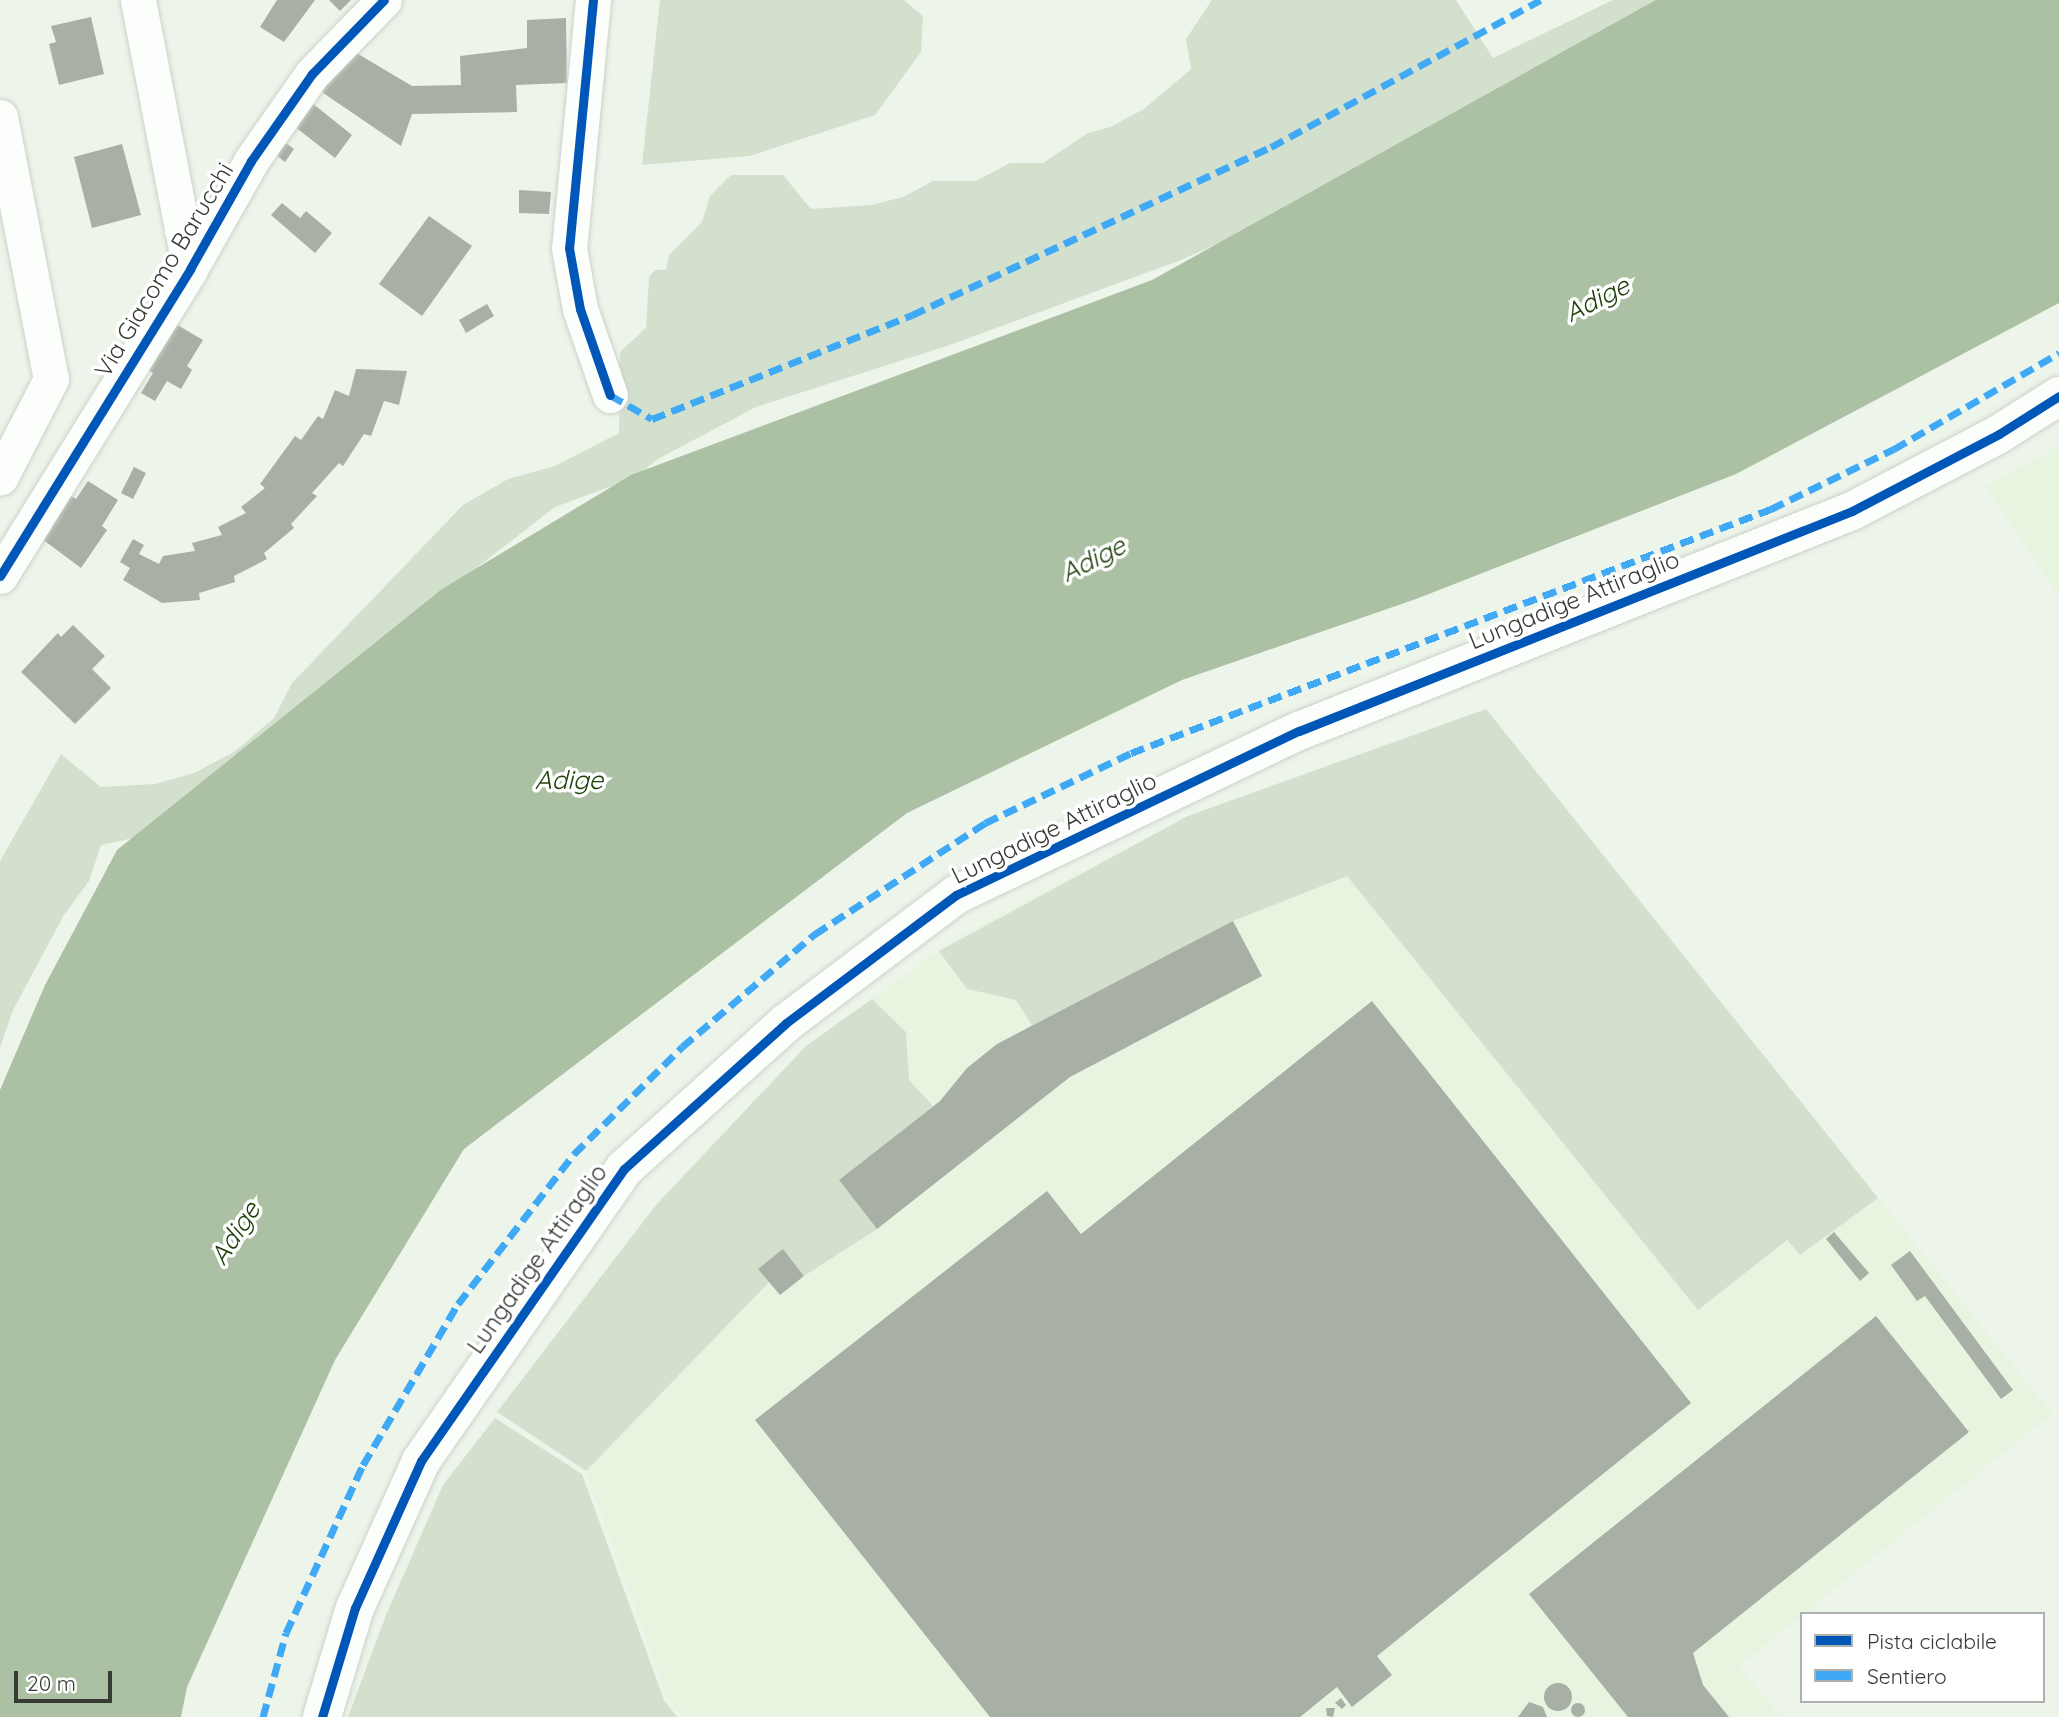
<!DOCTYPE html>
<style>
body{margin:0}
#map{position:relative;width:2059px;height:1717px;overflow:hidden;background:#edf5ea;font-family:Quicksand,sans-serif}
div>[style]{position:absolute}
.built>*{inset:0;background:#e6f4e0}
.green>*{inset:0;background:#d4e0ce}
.water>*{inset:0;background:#acc0a3}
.building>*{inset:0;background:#a8b0a5}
.round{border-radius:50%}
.roads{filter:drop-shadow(0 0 2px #ccd2c9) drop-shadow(0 0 2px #ccd2c9)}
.street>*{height:35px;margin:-17.5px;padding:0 17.5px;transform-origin:17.5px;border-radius:17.5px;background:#fcfefc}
.secondary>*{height:38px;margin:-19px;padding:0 19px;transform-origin:19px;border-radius:19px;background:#fcfefc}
.quiet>*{height:7px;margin-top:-3.5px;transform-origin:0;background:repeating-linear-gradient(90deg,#3fa9f5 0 14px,transparent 0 21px)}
.cycleway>*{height:9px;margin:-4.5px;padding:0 4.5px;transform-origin:4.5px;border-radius:4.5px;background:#0057b8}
span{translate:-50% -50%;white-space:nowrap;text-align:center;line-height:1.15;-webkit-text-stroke:7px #fff;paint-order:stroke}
.street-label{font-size:24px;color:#363c34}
.water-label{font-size:26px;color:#1e400a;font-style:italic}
.legend{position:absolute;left:1800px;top:1612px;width:245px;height:91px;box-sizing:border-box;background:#fff;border:2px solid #afb1ae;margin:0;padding:9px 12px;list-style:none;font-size:21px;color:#363c34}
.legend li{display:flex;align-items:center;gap:14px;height:35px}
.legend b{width:35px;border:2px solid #afb1ae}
.scale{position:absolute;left:14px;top:1671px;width:98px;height:32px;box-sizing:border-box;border:4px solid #363c34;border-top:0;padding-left:9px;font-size:21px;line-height:24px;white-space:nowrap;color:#363c34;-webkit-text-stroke:5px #fff;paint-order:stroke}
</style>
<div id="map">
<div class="built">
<div style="clip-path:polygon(2059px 446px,2059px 595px,1985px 487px)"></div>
<div style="clip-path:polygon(1486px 709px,2052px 1414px,1739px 1666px,1781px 1717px,682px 1717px,667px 1697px,586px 1471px,497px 1412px,656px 1205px,806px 1046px,957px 938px,1188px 816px)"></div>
</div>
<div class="green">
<div style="clip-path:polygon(660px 0,904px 0,923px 16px,921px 52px,875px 115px,750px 156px,642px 165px)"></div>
<div style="clip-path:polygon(1212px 0,1456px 0,1493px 58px,1613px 0,1670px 0,1264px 223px,1181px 260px,947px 346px,756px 407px,658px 459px,634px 478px,555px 507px,369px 651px,152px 834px,101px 845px,89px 881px,64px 915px,13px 1010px,0 1048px,0 861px,61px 754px,101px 787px,155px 784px,194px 773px,234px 752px,274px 718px,292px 683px,463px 505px,508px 479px,555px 466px,619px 433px,620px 352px,646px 328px,649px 277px,655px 270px,666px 270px,669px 255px,702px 222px,710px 196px,731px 175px,783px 175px,811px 209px,871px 205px,903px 197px,933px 181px,976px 181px,1010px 163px,1043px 163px,1088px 133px,1110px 127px,1144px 109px,1191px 69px,1186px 39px)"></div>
<div style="clip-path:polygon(1486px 709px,1878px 1198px,1800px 1255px,1787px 1240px,1698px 1310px,1347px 876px,1233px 921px,1033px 1027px,1016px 1000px,967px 989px,939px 951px,1188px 816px)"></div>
<div style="clip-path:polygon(872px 999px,906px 1032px,909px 1080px,933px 1106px,839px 1180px,877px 1229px,804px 1276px,783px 1250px,769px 1282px,586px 1471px,497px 1412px,656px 1205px,806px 1046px)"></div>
<div style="clip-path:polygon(495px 1418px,582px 1474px,664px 1700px,677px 1717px,348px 1717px,386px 1615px,443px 1485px)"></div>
</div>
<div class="water">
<div style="clip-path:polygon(1656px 0,2059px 0,2059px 303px,1736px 474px,1416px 599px,1182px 680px,907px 813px,464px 1149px,335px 1360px,187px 1687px,181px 1717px,0 1717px,0 1090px,45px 985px,117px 850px,442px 589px,631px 475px,1152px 280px)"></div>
</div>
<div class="building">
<div style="clip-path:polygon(277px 0,315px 0,284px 42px,260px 27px)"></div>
<div style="clip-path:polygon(329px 0,351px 0,340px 11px)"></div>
<div style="clip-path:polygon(91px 17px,104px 74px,59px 85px,49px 44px,56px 42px,51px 26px)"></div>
<div style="clip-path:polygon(566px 18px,567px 83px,516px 85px,517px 112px,412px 114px,401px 146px,313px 86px,343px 45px,412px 86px,461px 85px,460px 56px,527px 48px,527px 20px)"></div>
<div style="clip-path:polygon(307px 99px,352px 135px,335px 158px,290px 123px)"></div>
<div style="clip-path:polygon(275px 135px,294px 149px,285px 162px,266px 147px)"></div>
<div style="clip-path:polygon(122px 144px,141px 215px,92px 228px,74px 157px)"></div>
<div style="clip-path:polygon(519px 190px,551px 192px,549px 214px,519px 213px)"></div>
<div style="clip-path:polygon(282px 203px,300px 218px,306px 211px,332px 233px,315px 253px,271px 215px)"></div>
<div style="clip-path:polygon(429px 216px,472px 246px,422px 316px,379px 284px)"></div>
<div style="clip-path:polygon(487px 304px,494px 316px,466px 333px,459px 320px)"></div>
<div style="clip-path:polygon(174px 323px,203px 340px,187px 366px,192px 370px,181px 389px,167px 381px,155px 401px,141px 393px,153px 373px,146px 369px)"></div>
<div style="clip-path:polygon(356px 369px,407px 371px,399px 405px,384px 401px,371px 436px,364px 434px,343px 466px,339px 463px,312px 493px,317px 496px,291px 524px,294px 528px,264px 553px,267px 559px,234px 576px,235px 582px,199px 593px,200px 600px,162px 603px,123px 580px,130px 568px,120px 562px,133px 539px,144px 545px,139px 554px,159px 564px,163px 556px,195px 551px,192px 543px,222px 535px,218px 527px,246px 513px,241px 507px,265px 488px,260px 484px,295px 436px,301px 440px,318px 416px,323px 419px,335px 390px,349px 396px)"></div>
<div style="clip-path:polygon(134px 467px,146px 473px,133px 499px,121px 493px)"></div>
<div style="clip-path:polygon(88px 481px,118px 500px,102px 526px,107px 530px,81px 568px,42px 539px,71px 496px,76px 499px)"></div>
<div style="clip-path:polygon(73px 625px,105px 656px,92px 669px,111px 688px,75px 724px,21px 672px,58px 633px,61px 637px)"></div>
<div style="clip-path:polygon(1233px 921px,1262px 976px,1070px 1077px,877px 1229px,839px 1180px,940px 1101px,967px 1068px,997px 1044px)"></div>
<div style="clip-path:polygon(1372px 1001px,1691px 1403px,1377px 1656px,1392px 1675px,1352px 1707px,1337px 1687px,1300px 1717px,990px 1717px,755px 1420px,1047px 1191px,1081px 1234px)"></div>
<div style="clip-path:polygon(1834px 1232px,1869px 1273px,1860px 1281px,1826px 1239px)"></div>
<div style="clip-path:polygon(783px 1249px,804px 1276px,780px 1295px,758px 1269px)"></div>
<div style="clip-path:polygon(1910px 1251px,2013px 1390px,2001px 1399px,1925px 1296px,1917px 1301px,1891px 1265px)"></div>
<div style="clip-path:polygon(1876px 1316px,1969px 1432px,1693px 1653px,1703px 1685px,1729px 1717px,1628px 1717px,1529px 1594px)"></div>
<div class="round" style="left:1544px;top:1683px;width:28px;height:28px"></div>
<div style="clip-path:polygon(1341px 1698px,1346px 1705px,1342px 1709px,1335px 1703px)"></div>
<div style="clip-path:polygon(1529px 1702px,1543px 1707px,1547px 1717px,1518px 1717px)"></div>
<div class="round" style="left:1571px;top:1703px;width:14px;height:14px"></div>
<div style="clip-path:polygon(1326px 1708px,1335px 1708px,1333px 1717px,1327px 1716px)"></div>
</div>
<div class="roads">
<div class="street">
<div style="left:138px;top:0;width:274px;rotate:79.1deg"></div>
<div style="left:593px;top:0;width:249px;rotate:95.5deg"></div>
<div style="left:569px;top:248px;width:62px;rotate:79.8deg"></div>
<div style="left:580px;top:309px;width:91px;rotate:70.8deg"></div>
<div style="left:0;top:117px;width:267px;rotate:79deg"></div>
<div style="left:51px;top:379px;width:111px;rotate:117.3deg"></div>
<div style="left:0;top:576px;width:361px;rotate:-58.2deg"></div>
<div style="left:190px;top:269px;width:124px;rotate:-60.5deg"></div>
<div style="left:251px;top:161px;width:106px;rotate:-55deg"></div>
<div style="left:312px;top:74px;width:103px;rotate:-45.8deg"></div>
</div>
<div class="secondary">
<div style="left:322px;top:1717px;width:114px;rotate:-73.2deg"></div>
<div style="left:355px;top:1608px;width:161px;rotate:-65.8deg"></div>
<div style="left:421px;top:1461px;width:356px;rotate:-55.2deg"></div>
<div style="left:624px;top:1169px;width:218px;rotate:-42deg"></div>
<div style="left:786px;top:1023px;width:213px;rotate:-37deg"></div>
<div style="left:956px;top:895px;width:380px;rotate:-25.6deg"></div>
<div style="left:1299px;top:731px;width:595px;rotate:-21.69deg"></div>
<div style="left:1852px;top:511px;width:166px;rotate:-27.6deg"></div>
<div style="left:1999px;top:434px;width:71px;rotate:-32.3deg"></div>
</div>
</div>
<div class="quiet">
<div style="left:610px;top:395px;width:48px;rotate:29.7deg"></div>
<div style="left:652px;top:419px;width:280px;rotate:-21.8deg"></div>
<div style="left:912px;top:315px;width:396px;rotate:-25.1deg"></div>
<div style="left:1271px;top:147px;width:307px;rotate:-28.6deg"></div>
<div style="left:263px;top:1717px;width:87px;rotate:-74.7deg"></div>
<div style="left:286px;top:1633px;width:185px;rotate:-65.4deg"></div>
<div style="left:363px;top:1465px;width:187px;rotate:-59.5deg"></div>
<div style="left:458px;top:1304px;width:190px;rotate:-52.3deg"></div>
<div style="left:574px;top:1154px;width:152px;rotate:-44.7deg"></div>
<div style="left:682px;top:1047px;width:175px;rotate:-40.4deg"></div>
<div style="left:815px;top:934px;width:203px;rotate:-33.1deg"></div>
<div style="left:985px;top:823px;width:162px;rotate:-25.6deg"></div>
<div style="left:1131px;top:753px;width:685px;rotate:-20.87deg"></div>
<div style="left:1771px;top:509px;width:137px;rotate:-26deg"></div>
<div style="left:1894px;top:449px;width:191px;rotate:-30.2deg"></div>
</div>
<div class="cycleway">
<div style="left:593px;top:0;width:249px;rotate:95.5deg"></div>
<div style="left:569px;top:248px;width:62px;rotate:79.8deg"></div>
<div style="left:580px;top:309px;width:91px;rotate:70.8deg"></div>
<div style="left:0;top:576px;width:361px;rotate:-58.2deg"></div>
<div style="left:190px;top:269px;width:124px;rotate:-60.5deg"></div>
<div style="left:251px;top:161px;width:106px;rotate:-55deg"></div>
<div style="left:312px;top:74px;width:103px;rotate:-45.8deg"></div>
<div style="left:322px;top:1717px;width:114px;rotate:-73.2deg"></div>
<div style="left:355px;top:1608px;width:161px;rotate:-65.8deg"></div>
<div style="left:421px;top:1461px;width:356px;rotate:-55.2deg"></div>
<div style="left:624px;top:1169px;width:218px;rotate:-42deg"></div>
<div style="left:786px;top:1023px;width:213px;rotate:-37deg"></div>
<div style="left:956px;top:895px;width:380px;rotate:-25.6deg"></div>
<div style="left:1299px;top:731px;width:595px;rotate:-21.69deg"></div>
<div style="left:1852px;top:511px;width:166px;rotate:-27.6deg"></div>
<div style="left:1999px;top:434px;width:71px;rotate:-32.3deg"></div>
</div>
<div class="street-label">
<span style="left:164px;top:270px;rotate:-59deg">Via Giacomo Barucchi</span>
<span style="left:1574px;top:600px;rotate:-22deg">Lungadige Attiraglio</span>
<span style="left:1054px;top:828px;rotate:-26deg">Lungadige Attiraglio</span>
<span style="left:537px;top:1259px;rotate:-55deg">Lungadige Attiraglio</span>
</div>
<div class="water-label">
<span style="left:1597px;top:299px;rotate:-27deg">Adige</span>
<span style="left:1093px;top:559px;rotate:-27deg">Adige</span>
<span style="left:569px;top:780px">Adige</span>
<span style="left:235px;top:1233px;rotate:-57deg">Adige</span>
</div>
<ul class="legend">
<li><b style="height:9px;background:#0057b8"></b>Pista ciclabile</li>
<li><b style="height:9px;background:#3fa9f5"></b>Sentiero</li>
</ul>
<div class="scale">20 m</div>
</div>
